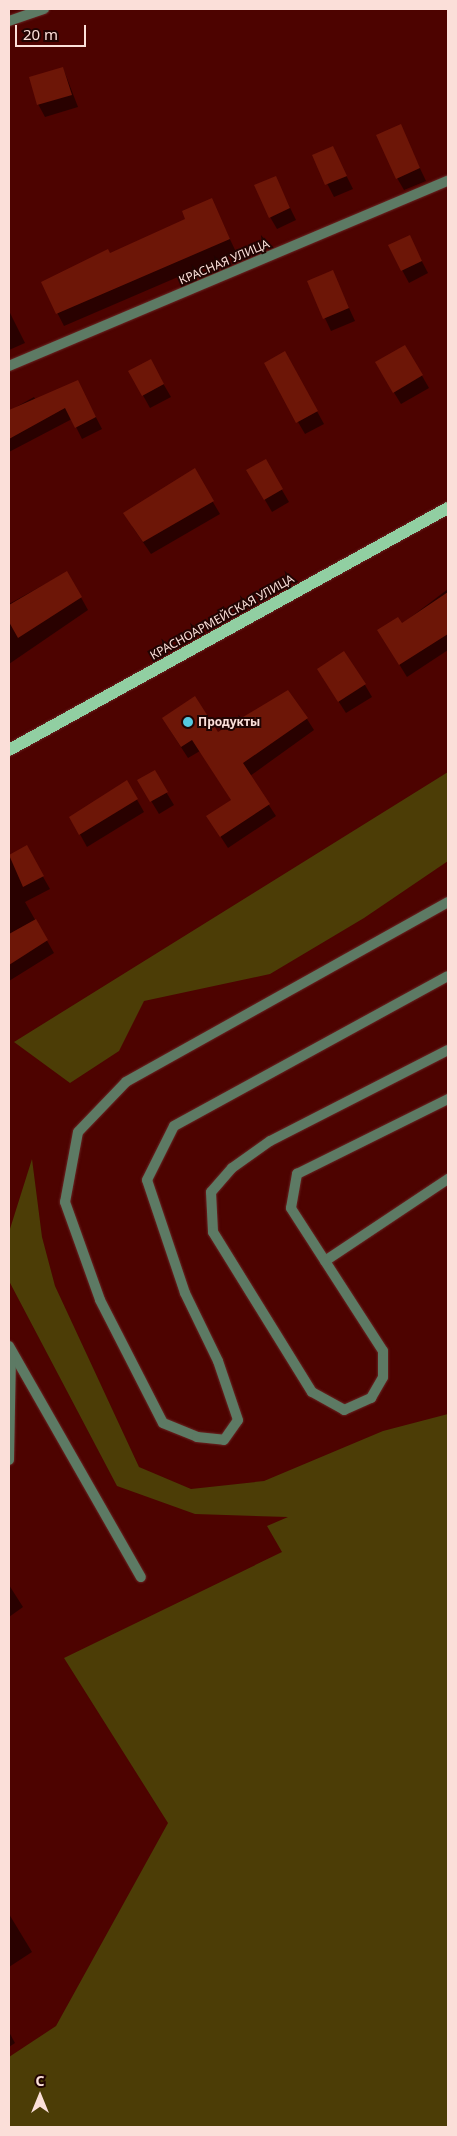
<!DOCTYPE html>
<meta charset="utf-8">
<style>
body{margin:0}
#map{position:relative;width:457px;height:2136px;overflow:hidden;background:#4d0300;font-family:"Noto Sans",sans-serif}
div>[style]{position:absolute}
.green>*{inset:0;background:#4c3d06}
.shadow>*{inset:0;background:#0007}
.building>*{inset:0;background:#6d1607}
.roads{filter:drop-shadow(0 0 1px #692623) drop-shadow(0 0 1px #692623)}
.lane>*{height:10px;margin:-5px;padding:0 5px;transform-origin:5px;border-radius:5px;background:#5d7a64}
.street>*{height:10px;margin:-5px;padding:0 5px;transform-origin:5px;border-radius:5px;background:#5d7a64}
.primary>*{height:12px;margin:-6px;padding:0 6px;transform-origin:6px;border-radius:6px;background:#91cfa2}
.dots>*{width:14px;height:14px;translate:-50% -50%;box-sizing:border-box;border:2px solid #210402;border-radius:50%}
span{translate:-50% -50%;white-space:nowrap;text-align:center;line-height:1.15;-webkit-text-stroke:4px #210402;paint-order:stroke}
.street-label{font-size:12px;color:#fbdfd9}
.poi-label{font-size:12px;color:#fbdfd9;font-weight:700}
.left{translate:0 -50%;text-align:left}
.frame{position:absolute;inset:0;border:10px solid #fbdfd9;pointer-events:none}
.north{position:absolute;left:15px;top:2071px;width:50px;height:50px;-webkit-text-stroke:4px #210402;paint-order:stroke;rotate:0deg;font-size:14px;font-weight:700;line-height:20px;text-align:center;color:#fbdfd9}
.north::after{content:'';display:block;margin:auto;width:18px;height:22px;background:#fbdfd9;clip-path:polygon(50% 0,100% 100%,50% 72%,0 100%)}
.scale{position:absolute;left:15px;top:25px;width:71px;height:22px;box-sizing:border-box;border:2px solid #fbdfd9;border-top:0;padding-left:6px;font-size:15px;line-height:18px;white-space:nowrap;color:#fbdfd9;-webkit-text-stroke:4px #210402;paint-order:stroke}
</style>
<div id="map">
<div class="green">
<div style="clip-path:polygon(448px 772px,448px 861px,364px 918px,270px 974px,144px 1001px,119px 1051px,70px 1083px,14px 1042px)"></div>
<div style="clip-path:polygon(32px 1159px,42px 1237px,55px 1286px,139px 1467px,191px 1489px,264px 1481px,383px 1431px,448px 1414px,448px 2127px,9px 2127px,9px 2057px,56px 2026px,168px 1823px,64px 1658px,282px 1552px,267px 1526px,288px 1517px,195px 1514px,117px 1486px,9px 1281px,9px 1232px)"></div>
</div>
<div class="shadow">
<div style="clip-path:polygon(63px 68px,78px 107px,45px 117px,38px 104px)"></div>
<div style="clip-path:polygon(400px 126px,426px 181px,404px 190px,397px 178px)"></div>
<div style="clip-path:polygon(332px 147px,353px 189px,334px 197px,313px 156px)"></div>
<div style="clip-path:polygon(275px 177px,296px 220px,277px 229px,270px 217px)"></div>
<div style="clip-path:polygon(211px 199px,236px 252px,64px 326px,42px 283px,187px 220px)"></div>
<div style="clip-path:polygon(416px 250px,428px 273px,409px 283px,402px 270px)"></div>
<div style="clip-path:polygon(332px 271px,355px 321px,331px 331px,308px 282px)"></div>
<div style="clip-path:polygon(9px 311px,25px 343px,9px 350px)"></div>
<div style="clip-path:polygon(405px 346px,429px 388px,401px 404px,376px 363px)"></div>
<div style="clip-path:polygon(285px 353px,324px 424px,305px 434px,298px 422px)"></div>
<div style="clip-path:polygon(150px 361px,171px 397px,150px 408px,130px 372px)"></div>
<div style="clip-path:polygon(84px 394px,102px 429px,82px 439px,72px 419px,9px 452px,9px 411px,34px 397px,37px 402px)"></div>
<div style="clip-path:polygon(265px 461px,289px 502px,272px 512px,248px 471px)"></div>
<div style="clip-path:polygon(194px 470px,220px 514px,151px 554px,132px 526px)"></div>
<div style="clip-path:polygon(67px 572px,88px 610px,9px 664px,9px 604px)"></div>
<div style="clip-path:polygon(448px 589px,448px 650px,407px 677px,386px 643px,402px 624px)"></div>
<div style="clip-path:polygon(326px 682px,365px 685px,372px 697px,346px 713px)"></div>
<div style="clip-path:polygon(307px 719px,314px 730px,250px 776px,276px 816px,228px 848px,215px 828px,232px 801px,200px 751px,188px 758px,170px 730px,218px 734px)"></div>
<div style="clip-path:polygon(154px 772px,174px 805px,159px 814px,139px 781px)"></div>
<div style="clip-path:polygon(127px 782px,144px 812px,87px 847px,71px 818px)"></div>
<div style="clip-path:polygon(26px 847px,50px 889px,25px 902px,54px 953px,9px 981px,9px 856px)"></div>
<div style="clip-path:polygon(9px 1585px,23px 1607px,9px 1617px)"></div>
<div style="clip-path:polygon(9px 1914px,32px 1952px,9px 1967px)"></div>
<div style="clip-path:polygon(9px 2032px,15px 2043px,9px 2047px)"></div>
</div>
<div class="building">
<div style="clip-path:polygon(63px 67px,72px 95px,37px 105px,29px 77px)"></div>
<div style="clip-path:polygon(401px 124px,420px 168px,396px 179px,376px 135px)"></div>
<div style="clip-path:polygon(333px 146px,347px 176px,325px 185px,312px 155px)"></div>
<div style="clip-path:polygon(276px 176px,290px 208px,269px 218px,254px 185px)"></div>
<div style="clip-path:polygon(212px 198px,230px 239px,56px 314px,41px 282px,108px 249px,110px 253px,185px 219px,182px 211px)"></div>
<div style="clip-path:polygon(410px 235px,422px 261px,401px 271px,388px 245px)"></div>
<div style="clip-path:polygon(333px 270px,349px 308px,323px 319px,307px 281px)"></div>
<div style="clip-path:polygon(405px 345px,423px 375px,393px 393px,375px 362px)"></div>
<div style="clip-path:polygon(285px 351px,318px 411px,296px 423px,264px 363px)"></div>
<div style="clip-path:polygon(151px 359px,164px 384px,142px 396px,128px 371px)"></div>
<div style="clip-path:polygon(78px 380px,96px 417px,75px 428px,65px 408px,9px 439px,9px 410px)"></div>
<div style="clip-path:polygon(266px 459px,283px 489px,264px 500px,246px 470px)"></div>
<div style="clip-path:polygon(195px 468px,214px 501px,143px 542px,123px 513px)"></div>
<div style="clip-path:polygon(67px 571px,82px 597px,18px 638px,9px 622px,9px 605px)"></div>
<div style="clip-path:polygon(448px 592px,448px 634px,399px 665px,377px 630px,398px 617px,402px 623px)"></div>
<div style="clip-path:polygon(344px 651px,366px 684px,338px 702px,317px 669px)"></div>
<div style="clip-path:polygon(288px 690px,308px 718px,243px 763px,270px 804px,220px 837px,206px 816px,231px 800px,192px 740px,181px 747px,162px 718px,195px 696px,218px 732px)"></div>
<div style="clip-path:polygon(155px 770px,168px 792px,150px 802px,137px 780px)"></div>
<div style="clip-path:polygon(127px 780px,138px 799px,79px 835px,69px 817px)"></div>
<div style="clip-path:polygon(27px 845px,44px 876px,23px 887px,9px 855px)"></div>
<div style="clip-path:polygon(36px 919px,48px 940px,9px 965px,9px 934px)"></div>
</div>
<div class="roads">
<div class="lane">
<div style="left:448px;top:902px;width:369px;rotate:150.8deg"></div>
<div style="left:126px;top:1082px;width:69px;rotate:133.8deg"></div>
<div style="left:78px;top:1132px;width:71px;rotate:100.5deg"></div>
<div style="left:65px;top:1202px;width:104px;rotate:70.3deg"></div>
<div style="left:100px;top:1300px;width:138px;rotate:62.9deg"></div>
<div style="left:163px;top:1423px;width:37px;rotate:22deg"></div>
<div style="left:197px;top:1437px;width:27px;rotate:6deg"></div>
<div style="left:224px;top:1440px;width:24px;rotate:-55deg"></div>
<div style="left:238px;top:1420px;width:62px;rotate:-108.7deg"></div>
<div style="left:218px;top:1361px;width:76px;rotate:-115.9deg"></div>
<div style="left:185px;top:1293px;width:119px;rotate:-108.6deg"></div>
<div style="left:147px;top:1180px;width:60px;rotate:-63.4deg"></div>
<div style="left:174px;top:1126px;width:312px;rotate:-28.7deg"></div>
<div style="left:448px;top:1050px;width:200px;rotate:152.9deg"></div>
<div style="left:270px;top:1141px;width:47px;rotate:144.6deg"></div>
<div style="left:232px;top:1168px;width:32px;rotate:131deg"></div>
<div style="left:211px;top:1192px;width:40px;rotate:87.1deg"></div>
<div style="left:213px;top:1232px;width:188px;rotate:58.3deg"></div>
<div style="left:312px;top:1392px;width:37px;rotate:29deg"></div>
<div style="left:344px;top:1410px;width:30px;rotate:-24deg"></div>
<div style="left:371px;top:1398px;width:24px;rotate:-60deg"></div>
<div style="left:383px;top:1377px;width:26px;rotate:-90deg"></div>
<div style="left:383px;top:1351px;width:170px;rotate:-122.8deg"></div>
<div style="left:291px;top:1208px;width:35px;rotate:-80deg"></div>
<div style="left:297px;top:1174px;width:169px;rotate:-26.4deg"></div>
<div style="left:325px;top:1261px;width:148px;rotate:-33.7deg"></div>
</div>
<div class="street">
<div style="left:9px;top:21px;width:37px;rotate:-19deg"></div>
<div style="left:9px;top:366px;width:476px;rotate:-22.9deg"></div>
<div style="left:9px;top:1346px;width:266px;rotate:60.3deg"></div>
<div style="left:9px;top:1460px;width:109px;rotate:-88.9deg"></div>
</div>
<div class="primary">
<div style="left:9px;top:750px;width:501px;rotate:-28.87deg"></div>
</div>
</div>
<div class="dots">
<div style="left:188px;top:722px;background:#55cae0"></div>
</div>
<div class="street-label">
<span style="left:224px;top:262px;rotate:-23deg">КРАСНАЯ УЛИЦА</span>
<span style="left:222px;top:617px;rotate:-29deg">КРАСНОАРМЕЙСКАЯ УЛИЦА</span>
</div>
<div class="poi-label">
<span class="left" style="left:198px;top:722px">Продукты</span>
</div>
<div class="frame"></div>
<div class="north">С</div>
<div class="scale">20 m</div>
</div>
